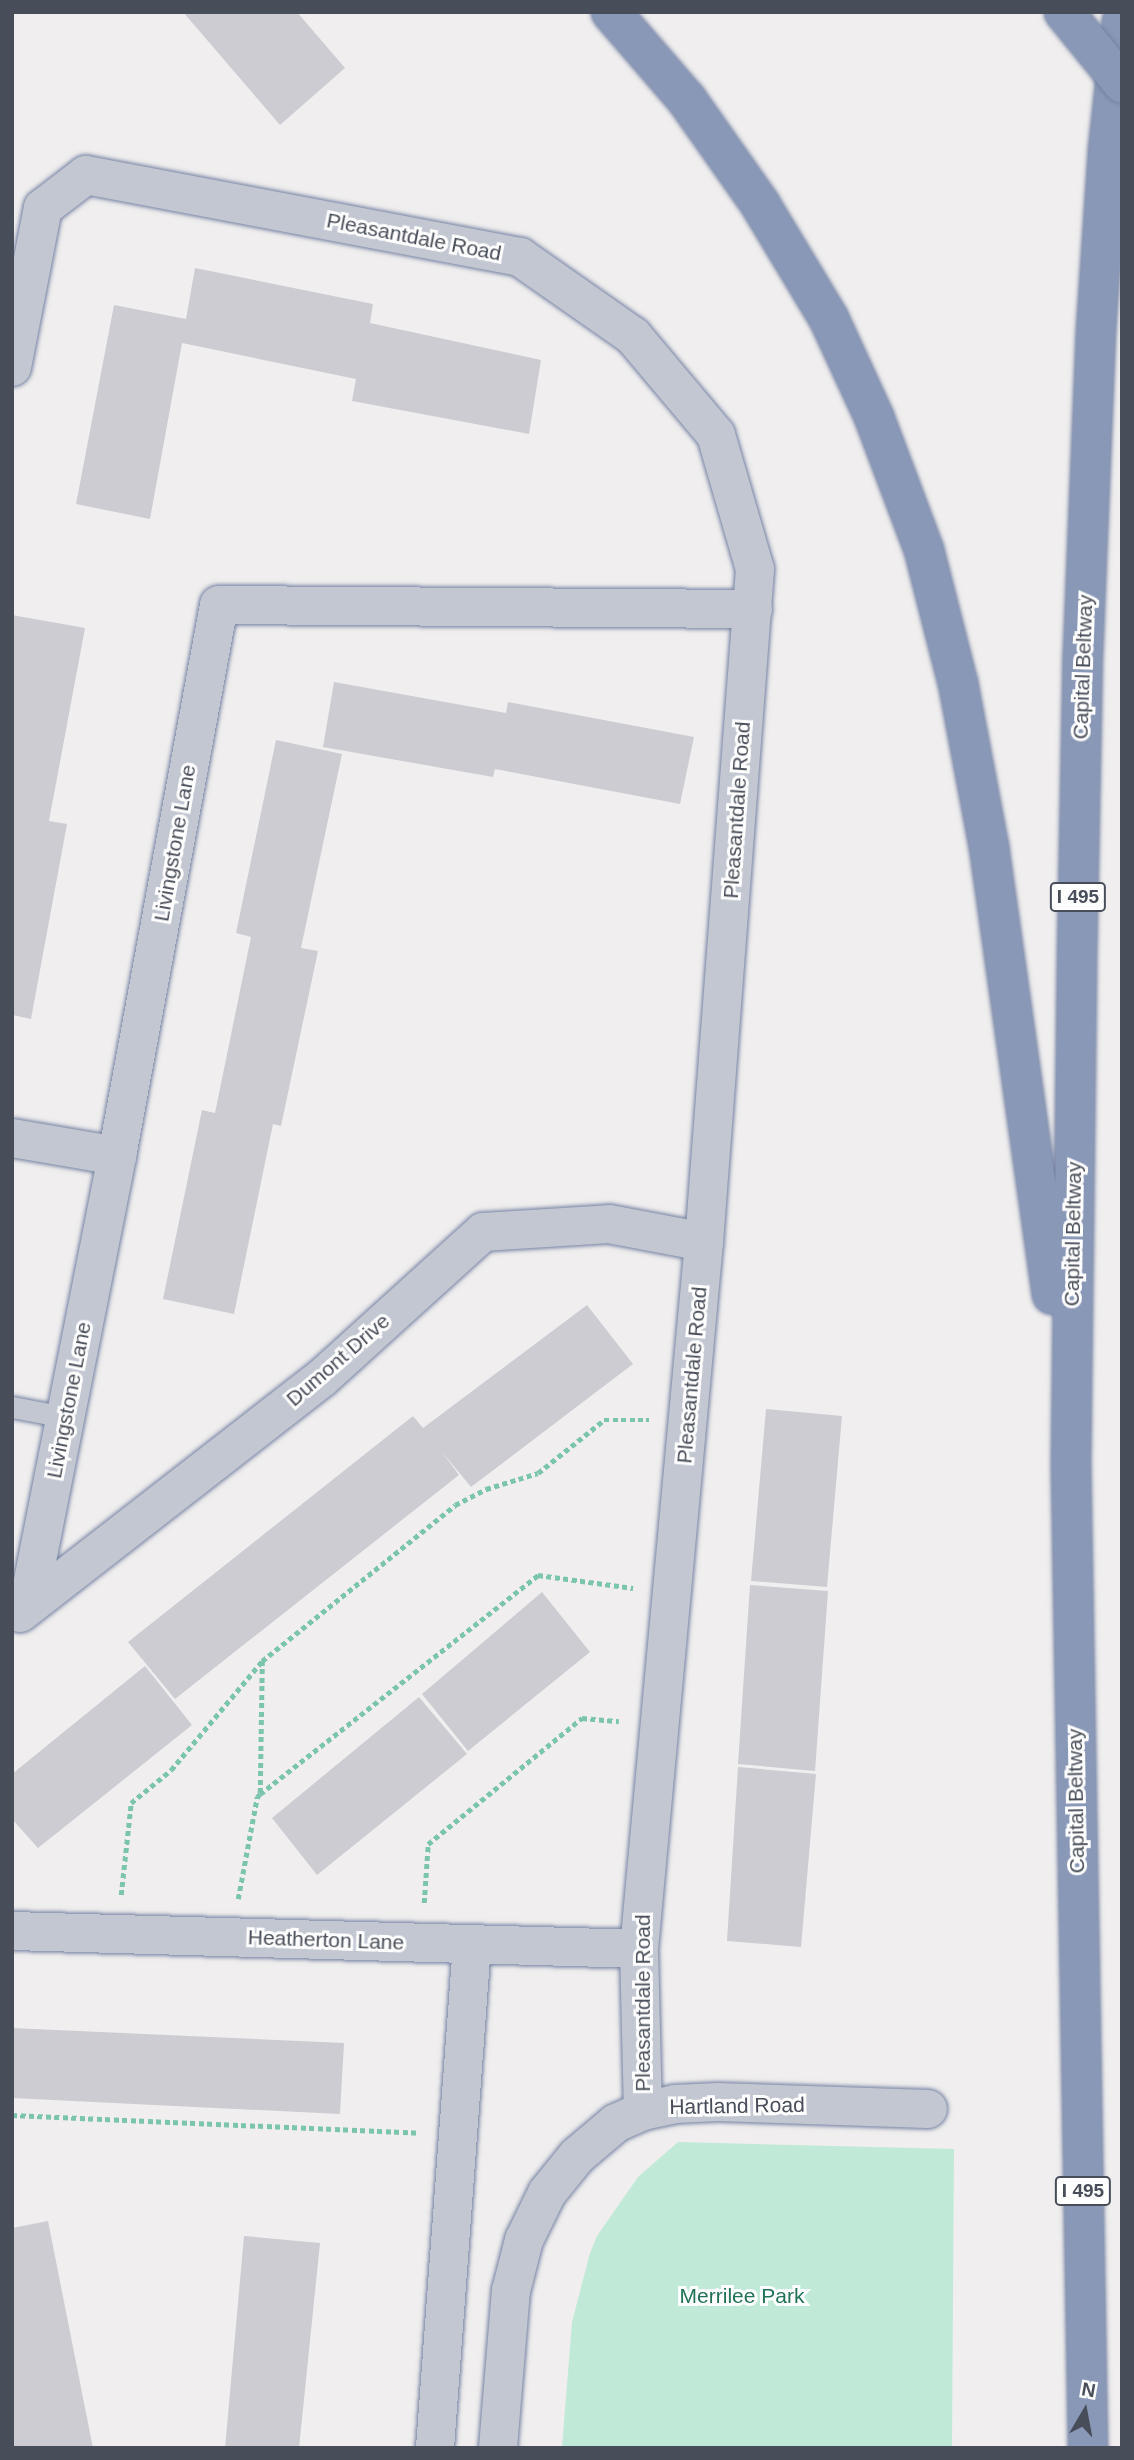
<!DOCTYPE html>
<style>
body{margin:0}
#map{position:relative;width:1134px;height:2460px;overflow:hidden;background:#f0eeee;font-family:Arial,sans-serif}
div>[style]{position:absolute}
.green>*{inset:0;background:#c0ead7}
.building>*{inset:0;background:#ccccd2}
.path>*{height:4.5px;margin-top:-2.25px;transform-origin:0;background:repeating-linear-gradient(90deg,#7bc4ad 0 5px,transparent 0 8.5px)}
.roads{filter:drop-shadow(0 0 2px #7583a3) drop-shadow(0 0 2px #7583a3)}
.lane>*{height:21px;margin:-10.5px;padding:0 10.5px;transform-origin:10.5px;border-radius:10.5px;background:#c2c7d1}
.street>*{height:38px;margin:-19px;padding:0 19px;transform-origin:19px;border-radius:19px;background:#c2c7d1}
.highway>*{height:38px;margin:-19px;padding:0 19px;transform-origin:19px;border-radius:19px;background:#8a98b8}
.bridges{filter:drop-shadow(0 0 2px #7583a3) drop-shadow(0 0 2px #7583a3)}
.highway-bridge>*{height:38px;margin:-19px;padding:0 19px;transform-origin:19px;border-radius:19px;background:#8a98b8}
span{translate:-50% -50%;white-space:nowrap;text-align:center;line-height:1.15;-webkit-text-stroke:6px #fff;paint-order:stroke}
.shield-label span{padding:2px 5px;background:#fff;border:2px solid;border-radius:5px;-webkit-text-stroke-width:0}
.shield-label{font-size:19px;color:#484e59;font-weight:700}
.street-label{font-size:21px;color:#484e59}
.park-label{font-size:21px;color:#207357}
.frame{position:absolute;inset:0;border:14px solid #484e59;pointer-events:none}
.north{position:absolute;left:1050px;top:2376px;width:70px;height:70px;-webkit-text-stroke:5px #fff;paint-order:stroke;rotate:10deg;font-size:19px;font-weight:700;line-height:28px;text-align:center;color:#484e59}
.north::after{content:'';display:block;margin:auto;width:24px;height:32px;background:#484e59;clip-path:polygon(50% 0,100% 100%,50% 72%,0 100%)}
</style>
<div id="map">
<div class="green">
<div style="clip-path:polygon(678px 2142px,954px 2149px,952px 2448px,562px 2448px,572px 2322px,590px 2253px,597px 2236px,638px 2177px)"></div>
</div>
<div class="building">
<div style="clip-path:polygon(183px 12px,297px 12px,345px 68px,280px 125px)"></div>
<div style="clip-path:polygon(195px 268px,373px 304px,370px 323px,541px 360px,529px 434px,352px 401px,356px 379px,182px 343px,150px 519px,76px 504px,114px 305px,186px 319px)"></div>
<div style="clip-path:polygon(12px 615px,85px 628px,49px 821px,67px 824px,31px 1019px,12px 1015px)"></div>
<div style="clip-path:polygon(334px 682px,506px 713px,508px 702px,694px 737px,680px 804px,495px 769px,493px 777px,323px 747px)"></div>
<div style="clip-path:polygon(276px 740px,342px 754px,301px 948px,318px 951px,281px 1126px,273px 1124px,234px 1314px,163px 1299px,202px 1110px,215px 1113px,251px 937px,236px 933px)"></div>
<div style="clip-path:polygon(587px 1305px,633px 1364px,471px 1487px,442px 1452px,459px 1475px,175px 1699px,128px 1642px,413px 1416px,423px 1428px)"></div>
<div style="clip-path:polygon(766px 1409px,842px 1416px,827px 1587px,751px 1581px)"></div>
<div style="clip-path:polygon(750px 1585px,828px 1591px,815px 1771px,738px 1764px)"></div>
<div style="clip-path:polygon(542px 1592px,590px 1652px,468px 1751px,422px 1694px)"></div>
<div style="clip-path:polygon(145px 1666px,192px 1725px,38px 1848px,12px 1819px,12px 1774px)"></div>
<div style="clip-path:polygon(419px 1697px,467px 1754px,317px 1875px,272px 1818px)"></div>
<div style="clip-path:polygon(738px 1767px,816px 1774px,801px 1947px,727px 1941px)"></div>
<div style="clip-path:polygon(12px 2028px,344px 2043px,340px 2114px,12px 2098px)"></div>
<div style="clip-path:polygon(48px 2221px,93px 2448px,12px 2448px,12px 2228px)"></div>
<div style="clip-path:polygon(244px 2236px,320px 2243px,299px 2448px,225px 2448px)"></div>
</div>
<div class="path">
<div style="left:260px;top:1793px;width:132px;rotate:-89.1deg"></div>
<div style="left:121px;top:1895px;width:93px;rotate:-83.8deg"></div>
<div style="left:131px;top:1803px;width:52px;rotate:-39.5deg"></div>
<div style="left:171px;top:1770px;width:142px;rotate:-50.1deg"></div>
<div style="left:262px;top:1661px;width:248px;rotate:-38.9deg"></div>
<div style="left:455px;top:1505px;width:35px;rotate:-27deg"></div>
<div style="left:486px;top:1489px;width:54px;rotate:-17.1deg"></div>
<div style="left:538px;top:1473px;width:85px;rotate:-38.8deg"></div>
<div style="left:604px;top:1420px;width:45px"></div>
<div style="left:238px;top:1899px;width:104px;rotate:-79.4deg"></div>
<div style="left:257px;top:1797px;width:4px;rotate:-45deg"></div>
<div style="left:260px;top:1794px;width:354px;rotate:-38.2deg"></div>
<div style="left:538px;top:1575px;width:96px;rotate:7.8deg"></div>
<div style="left:424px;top:1903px;width:59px;rotate:-86.1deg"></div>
<div style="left:428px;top:1844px;width:199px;rotate:-39.3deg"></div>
<div style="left:582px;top:1718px;width:37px;rotate:5deg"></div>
<div style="left:12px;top:2115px;width:408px;rotate:2.5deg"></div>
</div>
<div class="roads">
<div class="lane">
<div style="left:12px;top:1407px;width:54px;rotate:10.7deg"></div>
</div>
<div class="street">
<div style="left:12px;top:367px;width:162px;rotate:-79deg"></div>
<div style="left:43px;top:208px;width:54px;rotate:-37.5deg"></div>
<div style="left:86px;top:175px;width:442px;rotate:10.7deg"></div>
<div style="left:520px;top:257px;width:138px;rotate:35deg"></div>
<div style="left:633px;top:336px;width:129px;rotate:50deg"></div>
<div style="left:716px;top:435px;width:140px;rotate:73.8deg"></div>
<div style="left:755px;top:569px;width:675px;rotate:94.33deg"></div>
<div style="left:704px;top:1242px;width:710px;rotate:95.25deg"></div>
<div style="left:639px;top:1949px;width:162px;rotate:88.6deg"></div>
<div style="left:12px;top:1138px;width:107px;rotate:9.7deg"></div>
<div style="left:28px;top:1606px;width:459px;rotate:-78.8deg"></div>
<div style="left:117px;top:1156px;width:560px;rotate:-79.51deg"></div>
<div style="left:219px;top:605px;width:534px;rotate:0.43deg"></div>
<div style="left:20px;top:1613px;width:383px;rotate:-37.9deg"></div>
<div style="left:322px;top:1378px;width:217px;rotate:-42.2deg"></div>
<div style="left:483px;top:1232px;width:126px;rotate:-3.6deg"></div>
<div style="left:609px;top:1224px;width:97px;rotate:10.7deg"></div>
<div style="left:12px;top:1931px;width:627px;rotate:1.64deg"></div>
<div style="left:435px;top:2448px;width:505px;rotate:-85.8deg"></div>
<div style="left:498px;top:2448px;width:158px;rotate:-85.3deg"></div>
<div style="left:511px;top:2291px;width:53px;rotate:-75.7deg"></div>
<div style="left:524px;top:2240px;width:52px;rotate:-63.9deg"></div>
<div style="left:547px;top:2193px;width:48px;rotate:-51deg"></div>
<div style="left:577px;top:2156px;width:51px;rotate:-40.2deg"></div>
<div style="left:616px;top:2123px;width:30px;rotate:-24deg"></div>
<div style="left:643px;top:2111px;width:33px;rotate:-12deg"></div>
<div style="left:675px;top:2104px;width:43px;rotate:-2.7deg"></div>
<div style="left:718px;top:2102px;width:210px;rotate:1.9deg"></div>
</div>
<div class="highway">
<div style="left:611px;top:12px;width:116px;rotate:49.2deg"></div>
<div style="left:687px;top:100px;width:127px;rotate:54.9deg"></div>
<div style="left:760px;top:204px;width:134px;rotate:59deg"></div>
<div style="left:829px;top:319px;width:108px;rotate:65.3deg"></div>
<div style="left:874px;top:417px;width:142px;rotate:69.4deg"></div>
<div style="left:924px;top:550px;width:137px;rotate:75.7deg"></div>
<div style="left:958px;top:683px;width:167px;rotate:79.3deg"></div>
<div style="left:989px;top:847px;width:452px;rotate:82deg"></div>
<div style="left:1088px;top:2448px;width:984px;rotate:-90.99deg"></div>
<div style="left:1071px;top:1464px;width:507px;rotate:-89.32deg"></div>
<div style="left:1077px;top:957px;width:303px;rotate:-88.9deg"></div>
<div style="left:1083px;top:654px;width:323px;rotate:-87.7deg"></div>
<div style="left:1096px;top:331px;width:181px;rotate:-86.2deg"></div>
<div style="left:1108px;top:150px;width:130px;rotate:-83.8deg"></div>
</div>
</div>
<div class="bridges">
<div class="highway-bridge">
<div style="left:1064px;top:12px;width:92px;rotate:50.8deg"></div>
</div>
</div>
<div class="shield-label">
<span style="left:1078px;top:897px">I 495</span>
<span style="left:1083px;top:2191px">I 495</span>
</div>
<div class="street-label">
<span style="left:414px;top:237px;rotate:11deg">Pleasantdale Road</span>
<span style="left:1083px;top:667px;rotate:-88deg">Capital Beltway</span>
<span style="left:737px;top:810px;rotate:-86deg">Pleasantdale Road</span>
<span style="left:175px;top:843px;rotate:-80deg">Livingstone Lane</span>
<span style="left:1073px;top:1234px;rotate:-89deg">Capital Beltway</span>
<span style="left:338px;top:1360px;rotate:-41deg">Dumont Drive</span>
<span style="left:692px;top:1375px;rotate:-85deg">Pleasantdale Road</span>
<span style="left:69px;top:1400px;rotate:-79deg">Livingstone Lane</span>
<span style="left:1076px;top:1801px;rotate:-91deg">Capital Beltway</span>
<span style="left:326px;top:1940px;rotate:2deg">Heatherton Lane</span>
<span style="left:643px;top:2003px;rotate:-90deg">Pleasantdale Road</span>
<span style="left:737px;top:2106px;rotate:-1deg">Hartland Road</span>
</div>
<div class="park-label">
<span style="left:742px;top:2296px">Merrilee Park</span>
</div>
<div class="frame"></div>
<div class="north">N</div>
</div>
